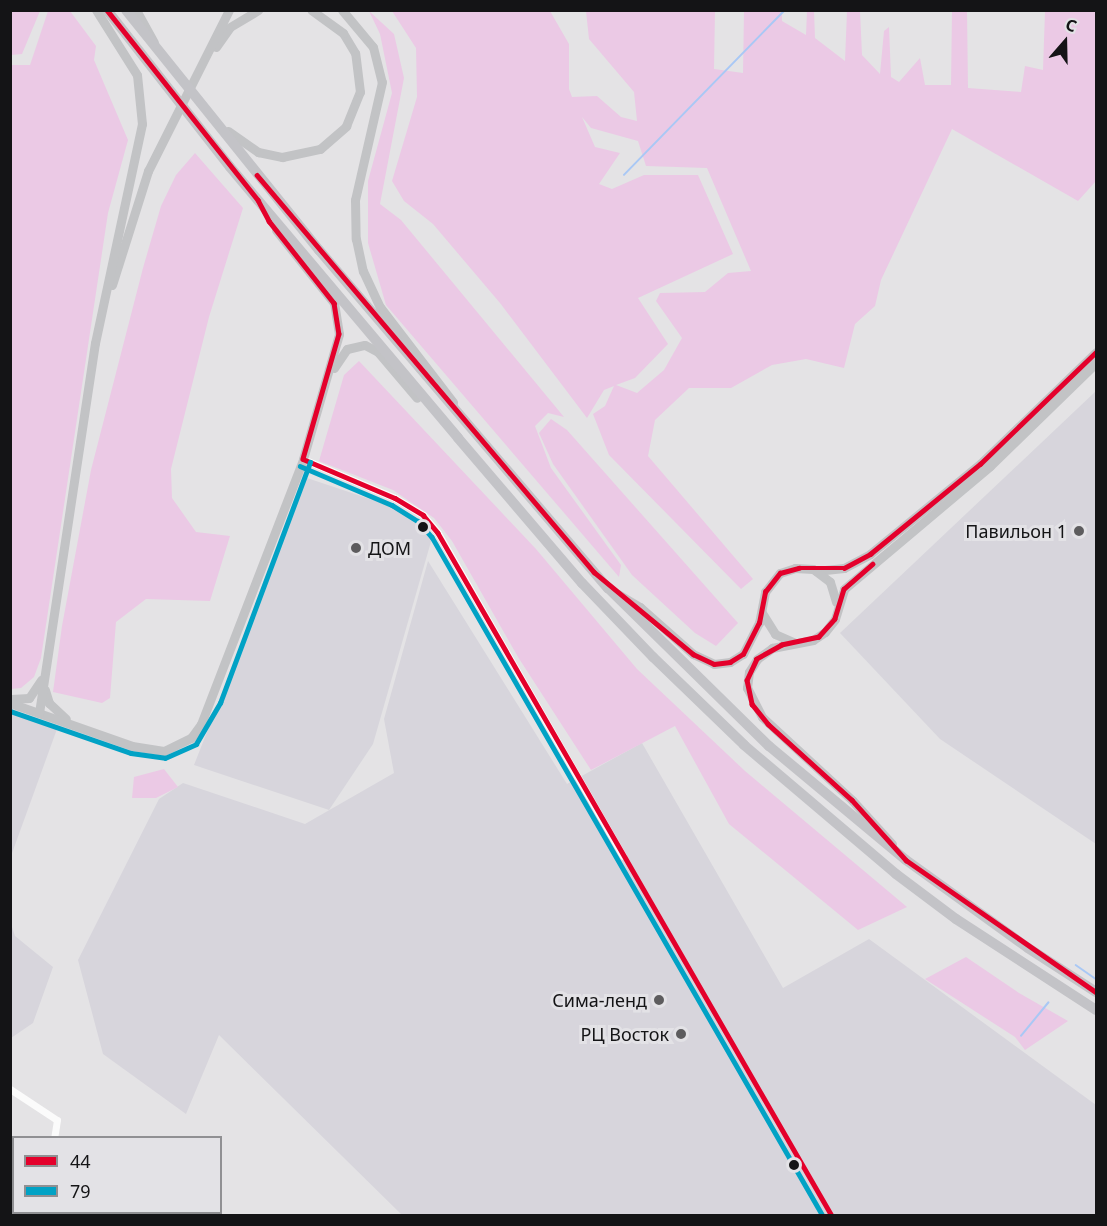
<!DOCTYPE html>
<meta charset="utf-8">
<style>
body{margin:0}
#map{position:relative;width:1107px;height:1226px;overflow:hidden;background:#e4e3e5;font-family:"Noto Sans",sans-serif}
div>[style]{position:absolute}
.built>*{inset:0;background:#d7d5dc}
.green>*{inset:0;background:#ebc9e5}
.stream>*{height:1.5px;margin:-0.75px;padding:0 0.75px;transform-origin:0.75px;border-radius:0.75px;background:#a9c8f5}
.street>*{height:7px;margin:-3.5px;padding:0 3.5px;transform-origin:3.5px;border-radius:3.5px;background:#fbfbfb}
.secondary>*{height:9px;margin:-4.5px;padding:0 4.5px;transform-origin:4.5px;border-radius:4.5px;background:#c2c3c5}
.primary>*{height:10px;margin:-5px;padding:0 5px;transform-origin:5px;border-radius:5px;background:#c3c3c7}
.bus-1>*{height:4.5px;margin:-2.25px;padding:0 2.25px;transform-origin:2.25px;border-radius:2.25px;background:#e4002b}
.bus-2>*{height:4.5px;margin:-2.25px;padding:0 2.25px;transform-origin:2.25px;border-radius:2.25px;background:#01a2c5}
.dots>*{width:16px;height:16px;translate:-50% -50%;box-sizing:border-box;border:3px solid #e3e2e6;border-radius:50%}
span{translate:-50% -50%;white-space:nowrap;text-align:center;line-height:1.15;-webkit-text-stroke:6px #e3e2e6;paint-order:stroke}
.poi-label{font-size:18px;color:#141416}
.right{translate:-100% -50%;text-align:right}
.left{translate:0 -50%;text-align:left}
.frame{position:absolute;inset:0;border:12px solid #141416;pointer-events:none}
.legend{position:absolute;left:12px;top:1136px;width:210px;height:78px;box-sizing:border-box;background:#e3e2e6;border:2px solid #909093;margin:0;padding:8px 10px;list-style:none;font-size:18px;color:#141416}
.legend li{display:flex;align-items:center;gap:12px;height:30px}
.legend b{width:30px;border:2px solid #909093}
.north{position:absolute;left:1035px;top:12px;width:60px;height:60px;-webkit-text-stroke:4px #e3e2e6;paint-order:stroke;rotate:20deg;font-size:16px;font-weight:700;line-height:24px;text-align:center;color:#141416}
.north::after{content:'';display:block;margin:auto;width:21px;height:27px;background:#141416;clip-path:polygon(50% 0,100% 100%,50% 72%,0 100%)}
</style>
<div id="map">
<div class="built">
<div style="clip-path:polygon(1096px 391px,1096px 844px,940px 739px,840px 633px)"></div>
<div style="clip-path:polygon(307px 478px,403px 510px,432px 538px,373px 744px,329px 810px,194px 765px)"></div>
<div style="clip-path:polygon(428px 561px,567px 784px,642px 743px,783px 988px,869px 939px,1096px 1105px,1096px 1215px,402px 1215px,219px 1035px,186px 1114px,103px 1054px,78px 960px,159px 799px,183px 783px,305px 824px,394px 773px,384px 719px)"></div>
<div style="clip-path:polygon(11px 713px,57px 729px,11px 856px)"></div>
<div style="clip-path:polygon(11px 924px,15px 936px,53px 967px,33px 1023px,11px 1038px)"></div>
<div style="clip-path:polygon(10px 1164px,14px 1212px,71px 1213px,69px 1215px,11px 1215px)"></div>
<div style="clip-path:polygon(73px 1213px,125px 1213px,129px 1215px,71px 1215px)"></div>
</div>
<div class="green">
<div style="clip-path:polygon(10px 11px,40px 11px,22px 54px,11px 55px)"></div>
<div style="clip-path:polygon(48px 11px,70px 11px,96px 46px,94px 60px,128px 140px,108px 213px,41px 658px,34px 677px,21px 688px,11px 689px,11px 65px,30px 65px)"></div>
<div style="clip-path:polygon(369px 11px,394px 34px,404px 78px,380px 204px,401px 220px,564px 417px,548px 413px,535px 426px,551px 468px,621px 565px,619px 577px,386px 305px,368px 243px,368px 181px,392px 93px,380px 34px)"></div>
<div style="clip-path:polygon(evenodd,392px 11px,550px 11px,569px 44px,569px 89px,572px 97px,597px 96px,621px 117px,637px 121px,634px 92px,589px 39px,586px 11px,715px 11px,714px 69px,743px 73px,744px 11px,782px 11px,782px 21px,806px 35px,807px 11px,814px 11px,815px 38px,845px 61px,847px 11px,860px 11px,862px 55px,880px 74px,884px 31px,889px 27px,891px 77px,899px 82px,920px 58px,925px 85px,951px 85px,952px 11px,967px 11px,968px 88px,1021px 92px,1025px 66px,1043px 70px,1045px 11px,1096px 11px,1096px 181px,1078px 201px,952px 129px,881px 280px,875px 306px,855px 324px,844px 368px,806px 359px,772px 365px,731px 388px,689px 388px,655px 420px,648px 456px,753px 579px,741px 589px,609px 455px,593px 414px,605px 406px,614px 386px,604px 390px,587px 418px,500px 303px,433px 224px,404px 201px,392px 181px,417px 97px,416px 48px,392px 11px,582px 117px,591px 128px,638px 141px,646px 166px,707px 168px,751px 271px,728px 273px,705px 292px,660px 293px,656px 301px,682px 338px,664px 370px,637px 393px,616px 385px,635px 378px,668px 344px,638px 298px,733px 254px,698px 175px,644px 175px,612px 189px,599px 184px,620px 153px,595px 147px,582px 117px)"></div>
<div style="clip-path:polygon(195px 153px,243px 208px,209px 317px,171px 469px,172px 498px,196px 532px,230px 536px,210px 601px,146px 599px,116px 622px,110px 698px,102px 703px,53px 692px,62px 626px,91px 470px,143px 268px,161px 206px,176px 175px)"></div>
<div style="clip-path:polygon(359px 361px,536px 549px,637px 669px,745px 771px,907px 907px,858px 930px,729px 824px,675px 726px,591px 770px,518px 657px,452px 541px,434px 518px,393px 490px,319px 461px,344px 375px)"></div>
<div style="clip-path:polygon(551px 419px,567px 430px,738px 623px,716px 646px,695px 633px,632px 575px,553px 464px,539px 433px)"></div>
<div style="clip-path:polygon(164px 769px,178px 787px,156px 798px,132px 798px,134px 777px)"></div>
<div style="clip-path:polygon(966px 957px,1019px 993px,1068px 1021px,1025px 1050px,1015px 1037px,925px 979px)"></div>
</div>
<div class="stream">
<div style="left:624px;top:175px;width:231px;rotate:-45.7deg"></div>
<div style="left:1076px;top:965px;width:24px;rotate:35deg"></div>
<div style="left:1021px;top:1036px;width:43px;rotate:-50.7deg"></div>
</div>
<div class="street">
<div style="left:303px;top:459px;width:100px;rotate:23deg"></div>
<div style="left:395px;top:498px;width:33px;rotate:31deg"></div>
<div style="left:423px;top:515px;width:23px;rotate:50deg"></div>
<div style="left:438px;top:533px;width:372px;rotate:60.2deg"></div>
<div style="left:10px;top:1089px;width:56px;rotate:33.4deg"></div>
<div style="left:57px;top:1120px;width:18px;rotate:99deg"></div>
<div style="left:10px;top:1162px;width:4px;rotate:27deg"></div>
</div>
<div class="secondary">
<div style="left:136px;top:10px;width:37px;rotate:61deg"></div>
<div style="left:342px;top:10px;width:48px;rotate:50deg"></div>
<div style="left:373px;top:47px;width:36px;rotate:76deg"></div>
<div style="left:382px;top:82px;width:121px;rotate:102.9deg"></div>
<div style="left:355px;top:200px;width:39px;rotate:89deg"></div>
<div style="left:356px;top:239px;width:33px;rotate:78deg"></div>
<div style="left:363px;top:271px;width:40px;rotate:65deg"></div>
<div style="left:380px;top:307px;width:120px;rotate:52.5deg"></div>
<div style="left:216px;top:47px;width:24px;rotate:-55deg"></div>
<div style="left:230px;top:27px;width:33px;rotate:-31deg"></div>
<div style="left:228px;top:131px;width:37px;rotate:35deg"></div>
<div style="left:258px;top:152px;width:25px;rotate:12deg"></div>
<div style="left:282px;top:157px;width:39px;rotate:-12deg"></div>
<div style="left:320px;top:149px;width:35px;rotate:-41deg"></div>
<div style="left:346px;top:126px;width:37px;rotate:-68deg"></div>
<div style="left:360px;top:92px;width:39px;rotate:-97deg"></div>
<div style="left:355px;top:53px;width:23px;rotate:-121deg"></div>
<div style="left:343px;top:33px;width:39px;rotate:-144deg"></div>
<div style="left:112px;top:285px;width:120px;rotate:-72.5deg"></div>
<div style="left:148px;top:171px;width:180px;rotate:-63.3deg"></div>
<div style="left:334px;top:368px;width:23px;rotate:-56deg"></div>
<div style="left:347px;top:349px;width:18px;rotate:-13deg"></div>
<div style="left:365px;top:345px;width:15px;rotate:28deg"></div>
<div style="left:378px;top:352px;width:60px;rotate:49.7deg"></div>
<div style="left:816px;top:571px;width:28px;rotate:-6deg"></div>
<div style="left:844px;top:568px;width:30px;rotate:-28deg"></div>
<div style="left:870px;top:554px;width:142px;rotate:-39.3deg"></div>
<div style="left:980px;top:464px;width:161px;rotate:-44deg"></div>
<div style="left:618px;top:594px;width:26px;rotate:31deg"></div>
<div style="left:640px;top:607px;width:71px;rotate:41.6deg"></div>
<div style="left:693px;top:654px;width:23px;rotate:25deg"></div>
<div style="left:714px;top:664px;width:16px;rotate:-7deg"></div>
<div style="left:730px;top:662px;width:15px;rotate:-32deg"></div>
<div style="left:743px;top:654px;width:35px;rotate:-63deg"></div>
<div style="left:759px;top:623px;width:32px;rotate:-79deg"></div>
<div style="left:765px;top:592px;width:24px;rotate:-52deg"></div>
<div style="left:780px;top:573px;width:16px;rotate:-18deg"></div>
<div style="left:795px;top:568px;width:18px;rotate:3deg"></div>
<div style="left:813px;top:569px;width:21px;rotate:37deg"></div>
<div style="left:830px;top:582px;width:21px;rotate:73deg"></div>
<div style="left:762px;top:613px;width:25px;rotate:58deg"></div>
<div style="left:775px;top:634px;width:20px;rotate:24deg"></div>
<div style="left:45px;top:690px;width:14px;rotate:73deg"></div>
<div style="left:49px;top:703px;width:23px;rotate:43deg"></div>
<div style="left:11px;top:699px;width:18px;rotate:-3deg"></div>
<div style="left:29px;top:698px;width:22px;rotate:-56deg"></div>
<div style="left:10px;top:703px;width:129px;rotate:19.4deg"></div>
<div style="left:132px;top:746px;width:32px;rotate:9deg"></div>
<div style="left:164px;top:751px;width:30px;rotate:-26deg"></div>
<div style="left:191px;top:738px;width:17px;rotate:-54deg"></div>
<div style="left:201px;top:724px;width:284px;rotate:-68.9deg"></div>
<div style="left:303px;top:459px;width:130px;rotate:-73.9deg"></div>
<div style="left:339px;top:334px;width:31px;rotate:-99deg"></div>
<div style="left:334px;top:303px;width:93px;rotate:-128.5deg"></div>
<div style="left:39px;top:713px;width:374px;rotate:-81.4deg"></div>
<div style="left:95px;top:343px;width:224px;rotate:-77.9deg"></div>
<div style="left:142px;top:124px;width:49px;rotate:-95.8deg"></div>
<div style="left:137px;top:75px;width:77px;rotate:-122.2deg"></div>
<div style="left:892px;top:844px;width:59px;rotate:-132.3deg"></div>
<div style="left:852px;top:800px;width:122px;rotate:-137.3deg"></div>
<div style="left:762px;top:717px;width:33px;rotate:-117deg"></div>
<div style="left:747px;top:688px;width:16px;rotate:-83deg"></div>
<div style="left:749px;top:672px;width:15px;rotate:-58deg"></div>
<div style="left:757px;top:659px;width:19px;rotate:-36deg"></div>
<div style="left:772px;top:648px;width:42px;rotate:-11deg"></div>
<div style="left:813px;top:640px;width:14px;rotate:-34deg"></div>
<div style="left:825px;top:632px;width:16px;rotate:-52deg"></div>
<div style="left:835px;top:619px;width:31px;rotate:-73deg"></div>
<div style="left:844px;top:589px;width:191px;rotate:-40.1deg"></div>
<div style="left:990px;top:466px;width:148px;rotate:-44.2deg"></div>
</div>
<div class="primary">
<div style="left:107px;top:10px;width:199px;rotate:51.9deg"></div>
<div style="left:230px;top:167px;width:354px;rotate:49.9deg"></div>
<div style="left:458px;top:438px;width:191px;rotate:49.5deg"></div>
<div style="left:582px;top:583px;width:103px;rotate:46.2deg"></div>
<div style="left:653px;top:657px;width:127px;rotate:44deg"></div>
<div style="left:744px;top:745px;width:199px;rotate:40.3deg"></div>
<div style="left:896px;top:874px;width:75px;rotate:36.9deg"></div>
<div style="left:956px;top:919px;width:167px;rotate:33deg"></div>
<div style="left:126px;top:10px;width:308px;rotate:51.2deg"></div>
<div style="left:319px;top:250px;width:445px;rotate:49.5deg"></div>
<div style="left:608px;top:588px;width:226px;rotate:44.5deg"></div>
<div style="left:769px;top:746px;width:178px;rotate:39.8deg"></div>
<div style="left:906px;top:860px;width:150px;rotate:35.8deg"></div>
<div style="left:1028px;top:948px;width:81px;rotate:32.9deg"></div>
</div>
<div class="bus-1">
<div style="left:107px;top:10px;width:243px;rotate:51.5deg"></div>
<div style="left:258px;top:200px;width:24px;rotate:62deg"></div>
<div style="left:269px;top:221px;width:105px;rotate:51.6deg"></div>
<div style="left:334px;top:303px;width:31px;rotate:81deg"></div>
<div style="left:339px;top:334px;width:130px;rotate:106.1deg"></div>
<div style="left:303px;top:459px;width:100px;rotate:23deg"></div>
<div style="left:395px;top:498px;width:33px;rotate:31deg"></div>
<div style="left:423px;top:515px;width:23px;rotate:50deg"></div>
<div style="left:438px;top:533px;width:788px;rotate:60.02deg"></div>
<div style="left:257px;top:175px;width:521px;rotate:49.67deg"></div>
<div style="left:594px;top:572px;width:129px;rotate:39.6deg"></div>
<div style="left:693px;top:654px;width:23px;rotate:25deg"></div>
<div style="left:714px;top:664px;width:16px;rotate:-7deg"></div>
<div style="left:730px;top:662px;width:15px;rotate:-32deg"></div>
<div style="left:743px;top:654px;width:35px;rotate:-63deg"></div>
<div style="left:759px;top:623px;width:32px;rotate:-79deg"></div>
<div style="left:765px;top:592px;width:24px;rotate:-52deg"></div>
<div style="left:780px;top:573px;width:20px;rotate:-15deg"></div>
<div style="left:799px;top:568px;width:45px"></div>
<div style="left:844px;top:568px;width:30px;rotate:-28deg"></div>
<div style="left:870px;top:554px;width:142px;rotate:-39.3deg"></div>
<div style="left:980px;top:464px;width:161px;rotate:-44deg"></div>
<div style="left:873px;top:564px;width:38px;rotate:139deg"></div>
<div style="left:844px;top:589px;width:31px;rotate:107deg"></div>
<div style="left:835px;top:619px;width:24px;rotate:132deg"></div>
<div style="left:819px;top:637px;width:38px;rotate:168deg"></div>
<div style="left:782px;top:645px;width:29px;rotate:151deg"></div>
<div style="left:757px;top:659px;width:23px;rotate:115deg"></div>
<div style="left:747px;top:680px;width:25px;rotate:78deg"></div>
<div style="left:752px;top:704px;width:26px;rotate:51deg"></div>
<div style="left:768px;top:724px;width:113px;rotate:42.1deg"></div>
<div style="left:852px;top:800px;width:81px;rotate:48deg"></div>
<div style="left:906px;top:860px;width:231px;rotate:34.8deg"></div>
</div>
<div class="bus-2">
<div style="left:300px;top:466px;width:100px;rotate:23deg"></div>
<div style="left:392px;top:505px;width:31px;rotate:32deg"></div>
<div style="left:418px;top:521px;width:21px;rotate:49deg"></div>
<div style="left:432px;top:537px;width:784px;rotate:60.06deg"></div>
<div style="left:10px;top:711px;width:128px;rotate:19.1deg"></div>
<div style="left:131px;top:753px;width:34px;rotate:8deg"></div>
<div style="left:165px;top:758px;width:34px;rotate:-24deg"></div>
<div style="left:196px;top:744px;width:48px;rotate:-59.7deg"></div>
<div style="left:220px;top:703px;width:257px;rotate:-69.5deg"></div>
</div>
<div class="dots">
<div style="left:423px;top:527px;background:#141416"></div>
<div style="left:1079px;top:531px;background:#5d5c5e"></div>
<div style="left:356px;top:548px;background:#5d5c5e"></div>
<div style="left:659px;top:1000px;background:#5d5c5e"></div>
<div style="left:681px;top:1034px;background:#5d5c5e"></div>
<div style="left:794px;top:1165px;background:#141416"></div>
</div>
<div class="poi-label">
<span class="right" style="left:1067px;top:531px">Павильон 1</span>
<span class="left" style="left:368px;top:548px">ДОМ</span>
<span class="right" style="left:647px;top:1000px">Сима-ленд</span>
<span class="right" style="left:669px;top:1034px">РЦ Восток</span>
</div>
<div class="frame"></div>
<ul class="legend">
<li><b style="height:8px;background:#e4002b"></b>44</li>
<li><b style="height:8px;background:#01a2c5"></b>79</li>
</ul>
<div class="north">С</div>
</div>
